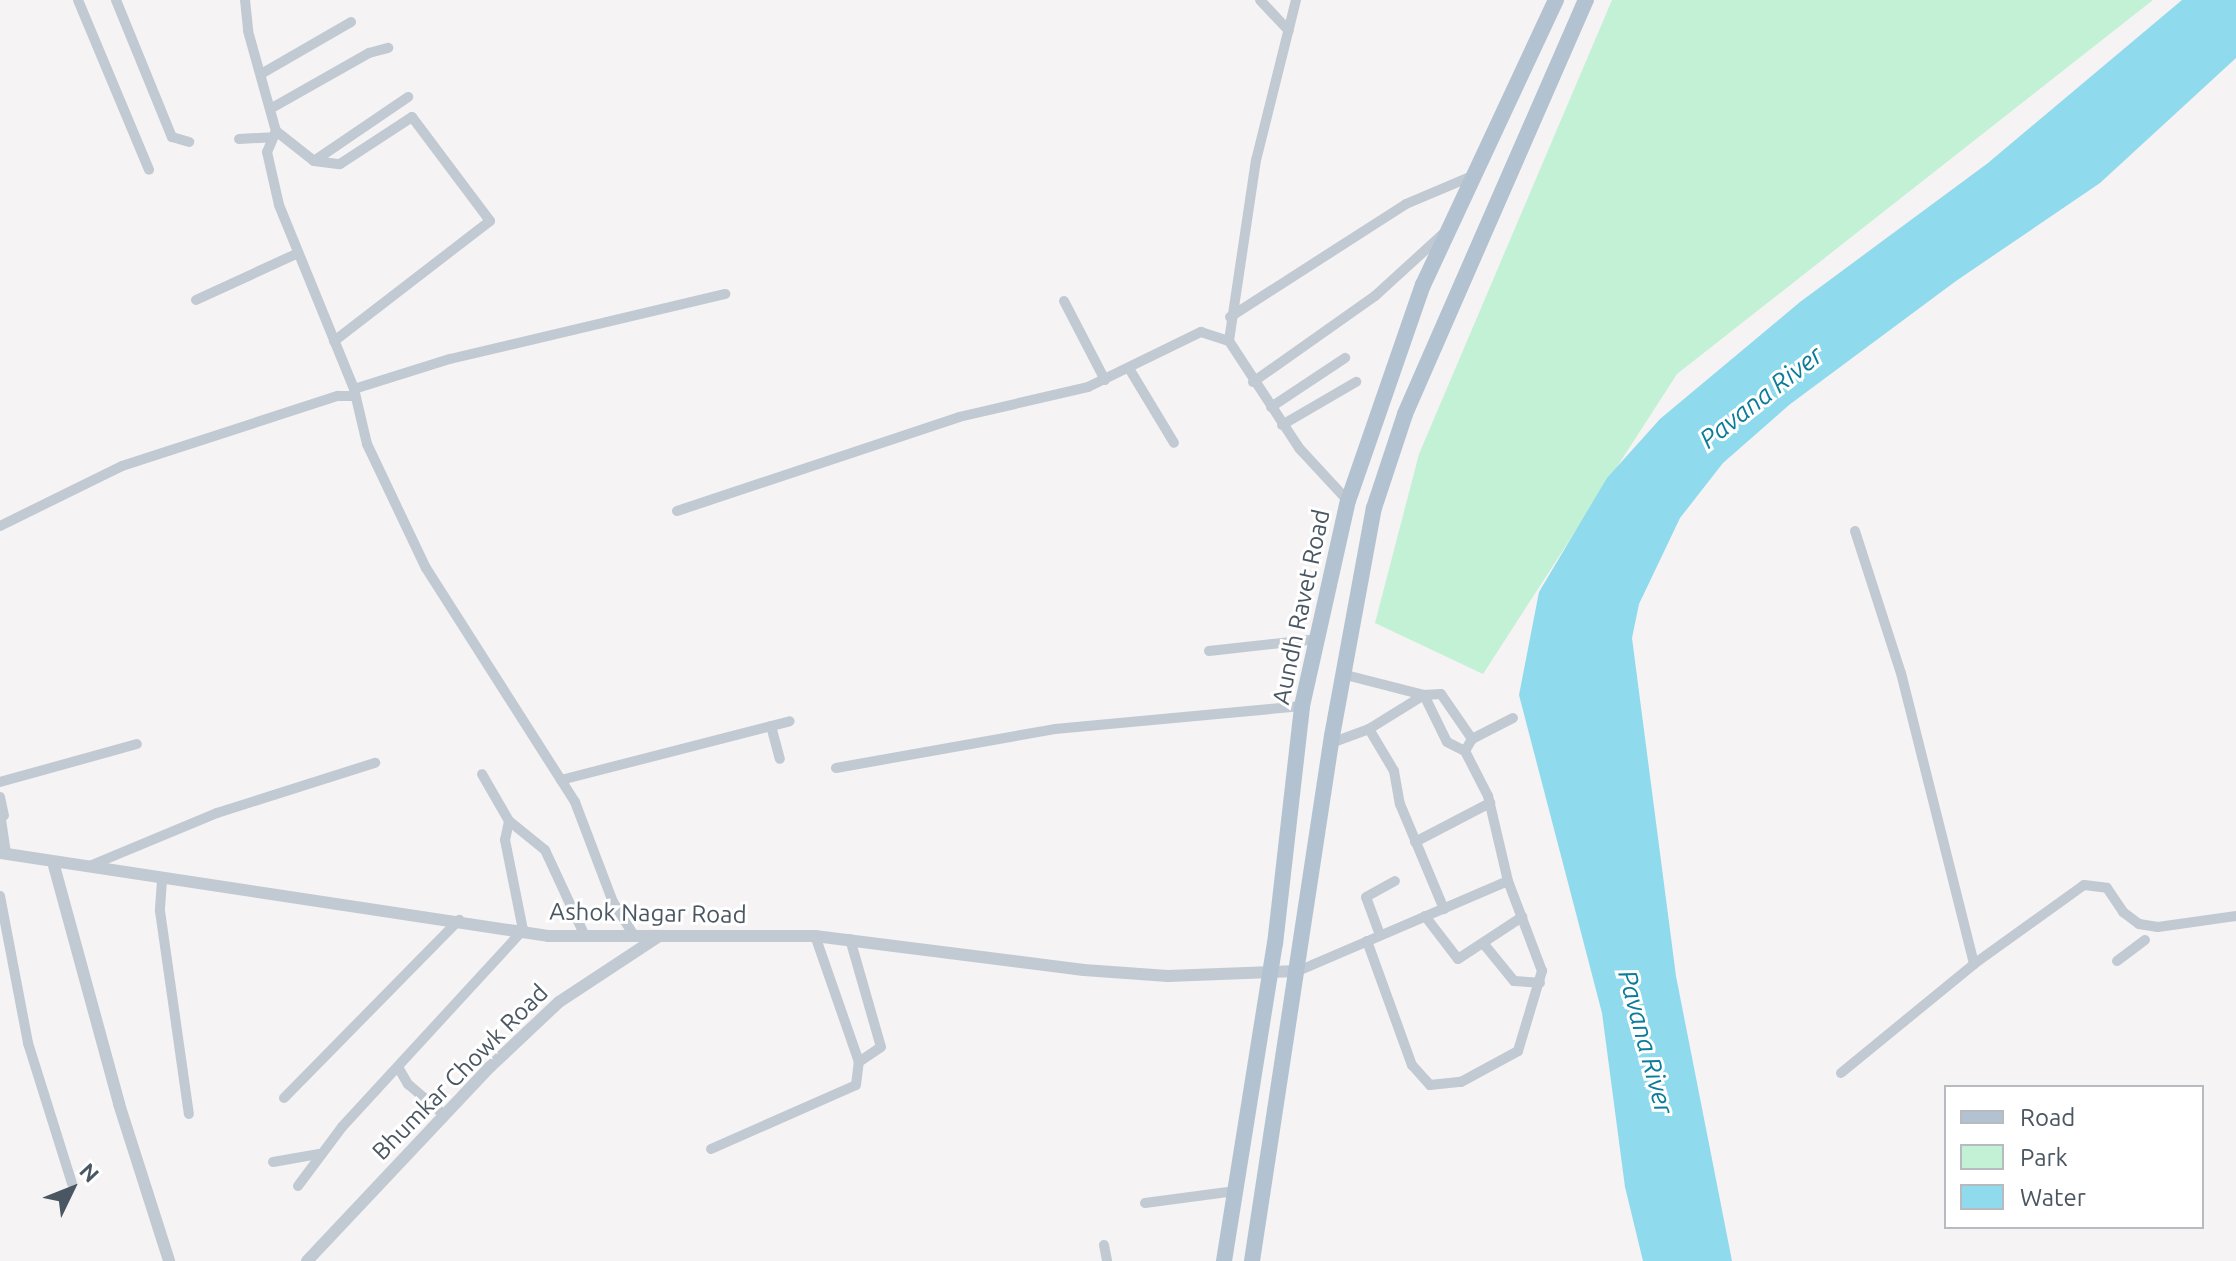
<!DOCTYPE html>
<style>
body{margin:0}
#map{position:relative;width:2236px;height:1261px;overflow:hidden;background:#f5f3f3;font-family:Ubuntu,sans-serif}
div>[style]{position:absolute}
.green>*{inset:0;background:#c3f1d5}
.water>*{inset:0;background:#90daee}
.minor>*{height:10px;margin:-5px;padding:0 5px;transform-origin:5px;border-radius:5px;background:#c1cad2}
.tertiary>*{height:12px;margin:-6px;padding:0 6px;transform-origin:6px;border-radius:6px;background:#c1cad2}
.primary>*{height:16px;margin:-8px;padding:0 8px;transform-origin:8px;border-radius:8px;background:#b3c2d1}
span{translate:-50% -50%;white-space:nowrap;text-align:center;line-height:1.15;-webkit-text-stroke:6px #fff;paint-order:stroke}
.street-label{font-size:24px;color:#4a5661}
.water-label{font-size:26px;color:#0c7c9b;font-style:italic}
.legend{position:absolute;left:1944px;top:1085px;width:260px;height:144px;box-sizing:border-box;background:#fff;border:2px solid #b7bbc0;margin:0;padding:10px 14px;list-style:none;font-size:24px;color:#4a5661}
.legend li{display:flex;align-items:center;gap:16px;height:40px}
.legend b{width:40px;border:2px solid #b7bbc0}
.north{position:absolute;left:32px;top:1149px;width:80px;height:80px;-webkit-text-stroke:6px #fff;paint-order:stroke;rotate:47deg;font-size:22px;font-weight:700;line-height:32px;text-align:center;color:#4a5661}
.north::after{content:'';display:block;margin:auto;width:28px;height:36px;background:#4a5661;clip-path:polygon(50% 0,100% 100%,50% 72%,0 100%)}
</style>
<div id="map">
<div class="green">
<div style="clip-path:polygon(1612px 0,2153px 0,1677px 374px,1483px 674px,1375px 623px,1419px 454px)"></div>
</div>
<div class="water">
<div style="clip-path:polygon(2182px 0,2236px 0,2236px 58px,2100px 183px,1956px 281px,1789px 405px,1723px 463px,1680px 518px,1639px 604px,1632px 638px,1676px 976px,1732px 1261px,1643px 1261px,1625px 1187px,1602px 1013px,1519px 695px,1539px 592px,1607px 478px,1660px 419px,1800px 302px,1988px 163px)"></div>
</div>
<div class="minor">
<div style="left:78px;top:0;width:184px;rotate:67.3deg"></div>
<div style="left:116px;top:0;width:148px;rotate:67.8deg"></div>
<div style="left:172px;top:137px;width:18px;rotate:16deg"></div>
<div style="left:245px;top:0;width:31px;rotate:84deg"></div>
<div style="left:248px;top:31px;width:104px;rotate:74.4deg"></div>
<div style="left:276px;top:131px;width:23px;rotate:113deg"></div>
<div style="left:267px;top:152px;width:54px;rotate:77.2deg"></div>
<div style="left:279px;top:205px;width:199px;rotate:67.8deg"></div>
<div style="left:354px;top:389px;width:57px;rotate:76.7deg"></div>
<div style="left:367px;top:444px;width:137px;rotate:64.6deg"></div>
<div style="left:426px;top:568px;width:277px;rotate:57.5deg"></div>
<div style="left:575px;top:802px;width:107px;rotate:69.2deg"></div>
<div style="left:613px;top:902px;width:40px;rotate:58deg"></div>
<div style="left:1260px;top:0;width:42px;rotate:46.9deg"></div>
<div style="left:1296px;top:0;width:165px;rotate:104deg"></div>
<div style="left:1256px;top:160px;width:183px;rotate:98.5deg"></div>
<div style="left:1229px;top:341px;width:128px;rotate:56.8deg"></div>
<div style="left:1299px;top:448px;width:72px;rotate:47.2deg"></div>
<div style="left:261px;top:74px;width:104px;rotate:-30deg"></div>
<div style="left:270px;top:109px;width:114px;rotate:-29.5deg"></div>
<div style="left:369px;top:53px;width:20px;rotate:-15deg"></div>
<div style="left:276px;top:131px;width:48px;rotate:38.3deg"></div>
<div style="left:314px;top:161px;width:26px;rotate:7deg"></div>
<div style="left:340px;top:164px;width:86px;rotate:-33.1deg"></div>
<div style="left:412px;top:117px;width:130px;rotate:53.1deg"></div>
<div style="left:490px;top:221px;width:197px;rotate:142.4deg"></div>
<div style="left:239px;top:139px;width:34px;rotate:-3deg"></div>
<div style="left:314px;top:161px;width:114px;rotate:-34.2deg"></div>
<div style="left:196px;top:300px;width:112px;rotate:-24.7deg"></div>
<div style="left:1064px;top:301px;width:89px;rotate:62.6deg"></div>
<div style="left:1230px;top:317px;width:209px;rotate:-32.7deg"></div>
<div style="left:1406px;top:204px;width:69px;rotate:-22.9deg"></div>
<div style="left:1130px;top:370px;width:85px;rotate:58.9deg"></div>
<div style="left:1253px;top:382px;width:149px;rotate:-35.2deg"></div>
<div style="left:1375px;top:296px;width:92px;rotate:-42.4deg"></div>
<div style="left:354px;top:389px;width:101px;rotate:-17.4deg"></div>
<div style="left:450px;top:359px;width:283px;rotate:-13.3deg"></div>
<div style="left:1271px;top:407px;width:89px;rotate:-33.5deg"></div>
<div style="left:1282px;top:425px;width:86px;rotate:-30.2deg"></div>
<div style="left:677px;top:511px;width:297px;rotate:-18.4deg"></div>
<div style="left:959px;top:417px;width:132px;rotate:-13.1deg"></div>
<div style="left:1088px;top:387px;width:126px;rotate:-26deg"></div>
<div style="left:1201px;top:332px;width:29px;rotate:18deg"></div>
<div style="left:0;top:526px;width:136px;rotate:-26.2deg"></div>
<div style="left:122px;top:466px;width:227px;rotate:-18deg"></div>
<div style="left:338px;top:396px;width:16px"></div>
<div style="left:1855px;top:531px;width:149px;rotate:72.1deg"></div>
<div style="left:1901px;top:673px;width:300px;rotate:75.9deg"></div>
<div style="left:1209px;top:651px;width:110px;rotate:-6.3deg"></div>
<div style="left:1342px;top:674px;width:85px;rotate:14.4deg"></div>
<div style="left:1424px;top:695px;width:17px;rotate:-3deg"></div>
<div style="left:1441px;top:694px;width:55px;rotate:55.4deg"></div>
<div style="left:1424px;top:695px;width:52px;rotate:63.9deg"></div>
<div style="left:1447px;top:742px;width:20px;rotate:27deg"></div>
<div style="left:771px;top:726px;width:34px;rotate:75deg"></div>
<div style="left:1369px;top:729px;width:49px;rotate:59.2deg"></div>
<div style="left:1394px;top:771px;width:34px;rotate:80deg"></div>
<div style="left:1400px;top:804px;width:114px;rotate:67.3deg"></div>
<div style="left:1331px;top:743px;width:40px;rotate:-20.2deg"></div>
<div style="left:1369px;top:729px;width:65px;rotate:-31.7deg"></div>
<div style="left:836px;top:768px;width:222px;rotate:-10.1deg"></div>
<div style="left:1055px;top:729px;width:248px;rotate:-5.3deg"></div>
<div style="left:561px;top:780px;width:236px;rotate:-14.4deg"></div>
<div style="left:0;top:782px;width:142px;rotate:-15.5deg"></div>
<div style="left:0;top:797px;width:19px;rotate:78deg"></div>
<div style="left:0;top:813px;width:40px;rotate:81.5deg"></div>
<div style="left:509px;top:821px;width:46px;rotate:38.9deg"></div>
<div style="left:545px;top:850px;width:95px;rotate:65.1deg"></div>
<div style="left:1415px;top:842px;width:85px;rotate:-27.5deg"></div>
<div style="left:87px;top:867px;width:141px;rotate:-22.6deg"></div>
<div style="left:217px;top:813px;width:166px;rotate:-17.6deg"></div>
<div style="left:162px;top:880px;width:31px;rotate:94deg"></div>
<div style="left:160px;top:911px;width:205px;rotate:81.9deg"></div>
<div style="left:0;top:896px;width:150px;rotate:79.2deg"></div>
<div style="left:28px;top:1043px;width:147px;rotate:72.6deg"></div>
<div style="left:1425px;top:916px;width:54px;rotate:52.5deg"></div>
<div style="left:1458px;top:959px;width:77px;rotate:-33.3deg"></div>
<div style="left:1380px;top:935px;width:40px;rotate:-110.2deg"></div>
<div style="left:1366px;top:897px;width:33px;rotate:-29deg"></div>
<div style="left:850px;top:939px;width:112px;rotate:74deg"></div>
<div style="left:881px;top:1047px;width:27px;rotate:146deg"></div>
<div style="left:1367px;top:941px;width:132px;rotate:70.1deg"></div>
<div style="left:1412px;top:1065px;width:27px;rotate:48deg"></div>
<div style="left:1430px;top:1085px;width:31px;rotate:-6deg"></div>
<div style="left:1461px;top:1082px;width:65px;rotate:-28.5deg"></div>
<div style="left:1518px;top:1051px;width:84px;rotate:-73.3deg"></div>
<div style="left:1542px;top:971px;width:96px;rotate:-110.7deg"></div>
<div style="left:1508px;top:881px;width:87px;rotate:-103.2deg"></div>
<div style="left:1488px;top:796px;width:51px;rotate:-117.1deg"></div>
<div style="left:1465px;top:751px;width:14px;rotate:-60deg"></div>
<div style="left:1472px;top:739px;width:46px;rotate:-27.1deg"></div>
<div style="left:1483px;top:943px;width:49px;rotate:50.8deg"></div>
<div style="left:1514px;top:981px;width:26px;rotate:4deg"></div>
<div style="left:2117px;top:961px;width:35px;rotate:-37deg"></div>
<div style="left:1298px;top:971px;width:228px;rotate:-23.2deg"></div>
<div style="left:398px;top:1067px;width:20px;rotate:60deg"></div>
<div style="left:408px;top:1084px;width:48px;rotate:40.7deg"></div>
<div style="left:1841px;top:1073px;width:172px;rotate:-39.3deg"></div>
<div style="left:1974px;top:964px;width:135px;rotate:-35.7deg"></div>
<div style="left:2084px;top:885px;width:23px;rotate:7deg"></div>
<div style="left:2107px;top:888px;width:29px;rotate:56deg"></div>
<div style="left:2123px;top:912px;width:20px;rotate:37deg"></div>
<div style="left:2139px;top:924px;width:19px;rotate:9deg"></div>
<div style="left:2158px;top:927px;width:79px;rotate:-8deg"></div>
<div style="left:284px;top:1098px;width:250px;rotate:-45.5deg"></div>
<div style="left:711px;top:1149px;width:158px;rotate:-23.8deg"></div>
<div style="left:856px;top:1085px;width:23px;rotate:-83deg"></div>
<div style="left:859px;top:1062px;width:133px;rotate:-109.2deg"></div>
<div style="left:273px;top:1162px;width:47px;rotate:-9.9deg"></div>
<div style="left:298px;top:1186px;width:74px;rotate:-53.3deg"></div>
<div style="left:342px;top:1127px;width:268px;rotate:-47.4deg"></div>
<div style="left:523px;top:930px;width:92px;rotate:-101.3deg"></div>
<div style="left:505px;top:840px;width:19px;rotate:-78deg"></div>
<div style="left:509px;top:821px;width:54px;rotate:-119.9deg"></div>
<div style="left:1145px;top:1203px;width:91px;rotate:-7.6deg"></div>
<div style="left:1104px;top:1245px;width:16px;rotate:79deg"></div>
</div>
<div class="tertiary">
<div style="left:0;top:853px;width:554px;rotate:8.61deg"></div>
<div style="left:548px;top:936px;width:267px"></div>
<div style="left:815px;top:936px;width:271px;rotate:7.2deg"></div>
<div style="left:1084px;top:970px;width:84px;rotate:4.1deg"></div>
<div style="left:1168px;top:976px;width:130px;rotate:-2.2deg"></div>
<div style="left:53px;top:862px;width:251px;rotate:74.7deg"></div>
<div style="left:119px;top:1104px;width:165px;rotate:72.3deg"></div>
<div style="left:307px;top:1261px;width:267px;rotate:-46.7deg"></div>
<div style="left:490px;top:1067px;width:95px;rotate:-43.3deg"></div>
<div style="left:559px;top:1002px;width:120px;rotate:-33.4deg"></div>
</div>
<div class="primary">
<div style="left:1224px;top:1261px;width:321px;rotate:-80.9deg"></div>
<div style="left:1275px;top:944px;width:240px;rotate:-83.5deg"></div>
<div style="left:1302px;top:706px;width:210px;rotate:-77.4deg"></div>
<div style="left:1348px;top:501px;width:229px;rotate:-70.9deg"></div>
<div style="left:1423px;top:285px;width:315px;rotate:-65deg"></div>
<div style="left:1252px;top:1261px;width:531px;rotate:-81.34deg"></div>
<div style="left:1332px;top:736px;width:232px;rotate:-79.6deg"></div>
<div style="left:1374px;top:508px;width:99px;rotate:-71.7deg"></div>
<div style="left:1405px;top:414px;width:452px;rotate:-66.4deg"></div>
</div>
<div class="street-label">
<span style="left:1301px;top:607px;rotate:-78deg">Aundh Ravet Road</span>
<span style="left:648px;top:913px;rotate:1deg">Ashok Nagar Road</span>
<span style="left:460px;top:1072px;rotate:-45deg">Bhumkar Chowk Road</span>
</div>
<div class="water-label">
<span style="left:1761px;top:397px;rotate:-38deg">Pavana River</span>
<span style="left:1646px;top:1042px;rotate:75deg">Pavana River</span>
</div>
<ul class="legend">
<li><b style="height:10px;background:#b3c2d1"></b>Road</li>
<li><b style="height:22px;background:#c3f1d5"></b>Park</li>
<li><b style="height:22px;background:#90daee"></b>Water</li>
</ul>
<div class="north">N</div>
</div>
